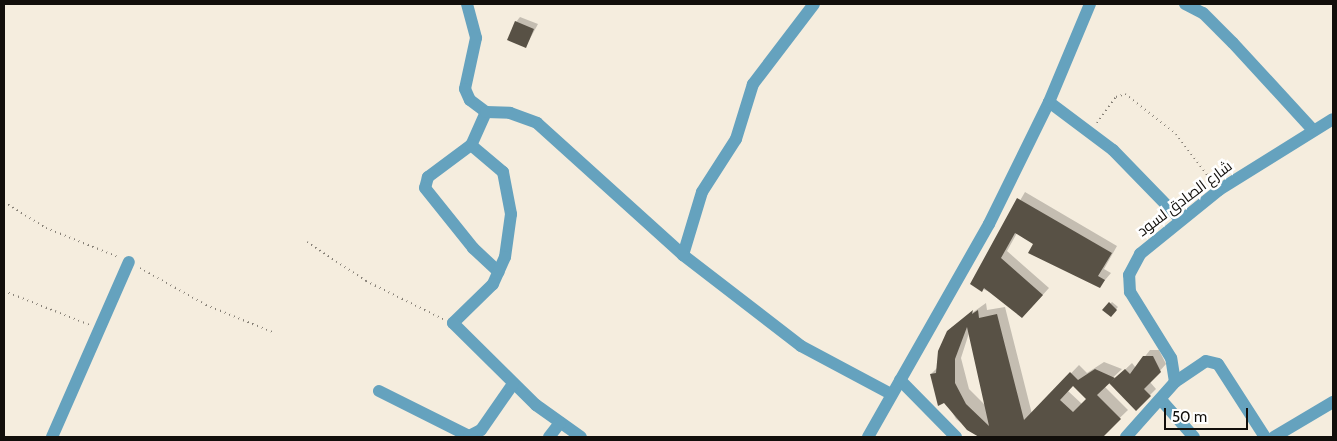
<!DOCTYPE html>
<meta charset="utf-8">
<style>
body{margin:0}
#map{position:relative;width:1337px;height:441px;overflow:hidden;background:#f5edde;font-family:Cabin,Cairo,sans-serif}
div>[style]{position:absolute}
.shadow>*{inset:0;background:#0003}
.building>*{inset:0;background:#585145}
.path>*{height:2px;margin-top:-1px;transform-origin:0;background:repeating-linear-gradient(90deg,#878177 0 1px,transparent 0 5px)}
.street>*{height:12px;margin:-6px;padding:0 6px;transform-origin:6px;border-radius:6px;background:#65a2be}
span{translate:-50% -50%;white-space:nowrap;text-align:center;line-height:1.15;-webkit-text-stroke:5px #fff;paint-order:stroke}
.street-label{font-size:15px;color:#120f0b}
.frame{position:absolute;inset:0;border:5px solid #120f0b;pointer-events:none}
.scale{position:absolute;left:1164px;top:408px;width:84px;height:22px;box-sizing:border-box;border:2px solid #120f0b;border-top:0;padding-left:6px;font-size:15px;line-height:18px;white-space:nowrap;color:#120f0b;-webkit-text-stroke:4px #fff;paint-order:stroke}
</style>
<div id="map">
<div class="shadow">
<div style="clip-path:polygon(520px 17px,538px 24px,526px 46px,516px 22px)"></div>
<div style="clip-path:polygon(1025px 192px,1117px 246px,1104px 269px,1111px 273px,1100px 286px,1017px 233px,1007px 251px,1049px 288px,1029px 310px,972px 284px)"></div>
<div style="clip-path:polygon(1112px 302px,1118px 307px,1111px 315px,1104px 310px)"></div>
<div style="clip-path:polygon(evenodd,986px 303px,987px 310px,1005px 307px,1032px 414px,1079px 365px,1087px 373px,1104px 362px,1122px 369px,1104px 386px,1128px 410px,1100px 437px,981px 437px,956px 419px,931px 374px,938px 367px,951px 328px,986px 303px,969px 333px,986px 406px,969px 389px,961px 358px,969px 333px,986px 303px,1073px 385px,1088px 399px,1082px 404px,1068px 391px,1073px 385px)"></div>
<div style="clip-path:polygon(1150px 350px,1159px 350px,1166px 364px,1150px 382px,1156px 389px,1136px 409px,1111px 383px,1132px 363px,1136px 368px)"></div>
</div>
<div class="building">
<div style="clip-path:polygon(515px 21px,534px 29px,526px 48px,507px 40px)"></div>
<div style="clip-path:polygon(1017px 198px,1112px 253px,1098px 276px,1105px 280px,1100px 288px,1028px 253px,1033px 244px,1015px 233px,1001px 258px,1043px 295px,1022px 318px,984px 288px,982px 292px,970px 284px)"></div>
<div style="clip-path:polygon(1109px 302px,1117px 310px,1111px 317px,1102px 310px)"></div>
<div style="clip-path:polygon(evenodd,973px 310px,972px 314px,978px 310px,979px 318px,997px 314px,1024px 420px,1070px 372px,1078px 380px,1095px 369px,1115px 378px,1097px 395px,1121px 419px,1103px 437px,979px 437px,967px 430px,944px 403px,938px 406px,930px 374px,936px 373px,938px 351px,947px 331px,973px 310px,967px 327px,989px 426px,966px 404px,955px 383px,955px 359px,967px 327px,973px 310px,1073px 386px,1086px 399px,1073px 412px,1060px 400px,1073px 386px)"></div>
<div style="clip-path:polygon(1143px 356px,1153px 356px,1161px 372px,1144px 389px,1151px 396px,1136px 411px,1109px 383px,1125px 369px,1130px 374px)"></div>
</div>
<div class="path">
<div style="left:1097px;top:123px;width:32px;rotate:-54deg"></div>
<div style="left:1116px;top:97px;width:9px;rotate:-18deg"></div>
<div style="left:1125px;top:94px;width:65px;rotate:38.1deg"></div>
<div style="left:1176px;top:134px;width:58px;rotate:52.7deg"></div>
<div style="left:4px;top:202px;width:49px;rotate:31.8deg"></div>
<div style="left:46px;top:228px;width:78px;rotate:21.9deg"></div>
<div style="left:307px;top:242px;width:71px;rotate:33.5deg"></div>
<div style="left:366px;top:281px;width:86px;rotate:26.3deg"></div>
<div style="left:140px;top:268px;width:76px;rotate:29.3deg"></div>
<div style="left:206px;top:305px;width:74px;rotate:22.1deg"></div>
<div style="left:4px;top:291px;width:92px;rotate:21.6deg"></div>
</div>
<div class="street">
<div style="left:467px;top:4px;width:35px;rotate:75deg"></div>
<div style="left:476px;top:38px;width:52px;rotate:102.2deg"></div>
<div style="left:465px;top:89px;width:12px;rotate:66deg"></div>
<div style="left:470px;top:100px;width:20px;rotate:37deg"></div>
<div style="left:486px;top:112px;width:36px;rotate:114deg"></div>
<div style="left:471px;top:145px;width:54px;rotate:143.3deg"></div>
<div style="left:428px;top:177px;width:11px;rotate:105deg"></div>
<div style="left:425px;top:188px;width:77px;rotate:51.3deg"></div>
<div style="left:473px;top:248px;width:35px;rotate:43deg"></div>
<div style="left:814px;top:4px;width:101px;rotate:127.3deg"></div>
<div style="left:753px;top:84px;width:58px;rotate:107.2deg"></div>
<div style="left:736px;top:139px;width:63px;rotate:122.7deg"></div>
<div style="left:702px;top:192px;width:66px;rotate:106.8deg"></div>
<div style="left:683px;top:255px;width:149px;rotate:37.6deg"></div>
<div style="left:801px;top:346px;width:102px;rotate:28.1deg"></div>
<div style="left:1185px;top:4px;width:20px;rotate:27deg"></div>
<div style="left:1203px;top:13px;width:42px;rotate:45deg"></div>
<div style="left:1233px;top:43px;width:118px;rotate:47.4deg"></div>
<div style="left:1049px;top:102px;width:80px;rotate:36.9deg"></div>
<div style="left:1113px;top:150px;width:96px;rotate:45.8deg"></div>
<div style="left:486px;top:112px;width:24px;rotate:2deg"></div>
<div style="left:510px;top:113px;width:29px;rotate:20deg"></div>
<div style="left:537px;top:123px;width:197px;rotate:42.1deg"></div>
<div style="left:471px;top:145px;width:42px;rotate:40.2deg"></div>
<div style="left:503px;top:172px;width:43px;rotate:79.2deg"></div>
<div style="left:511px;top:214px;width:43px;rotate:97.9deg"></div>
<div style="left:505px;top:257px;width:30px;rotate:114deg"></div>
<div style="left:493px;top:284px;width:56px;rotate:135.7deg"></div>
<div style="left:453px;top:323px;width:117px;rotate:44.7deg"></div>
<div style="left:536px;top:405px;width:55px;rotate:35.4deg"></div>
<div style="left:900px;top:380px;width:80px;rotate:45.5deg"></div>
<div style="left:1175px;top:382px;width:37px;rotate:-34deg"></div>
<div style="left:1206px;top:361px;width:12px;rotate:14deg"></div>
<div style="left:1218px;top:364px;width:87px;rotate:57.2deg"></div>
<div style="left:379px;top:391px;width:101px;rotate:26.6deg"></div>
<div style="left:469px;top:436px;width:13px;rotate:-27deg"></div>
<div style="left:481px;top:430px;width:56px;rotate:-55.2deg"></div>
<div style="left:1162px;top:401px;width:48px;rotate:48.4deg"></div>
<div style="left:52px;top:437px;width:191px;rotate:-66.3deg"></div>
<div style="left:549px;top:437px;width:18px;rotate:-52deg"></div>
<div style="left:868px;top:437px;width:245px;rotate:-60.4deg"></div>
<div style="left:989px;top:224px;width:136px;rotate:-63.8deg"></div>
<div style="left:1049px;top:102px;width:106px;rotate:-67.3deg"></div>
<div style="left:1126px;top:437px;width:74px;rotate:-48.3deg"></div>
<div style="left:1175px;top:382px;width:24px;rotate:-99deg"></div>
<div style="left:1171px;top:358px;width:78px;rotate:-121.8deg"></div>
<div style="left:1130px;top:292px;width:17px;rotate:-93deg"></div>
<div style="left:1129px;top:275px;width:24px;rotate:-62deg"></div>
<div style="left:1140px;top:254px;width:102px;rotate:-39deg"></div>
<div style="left:1219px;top:190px;width:134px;rotate:-31.9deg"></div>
<div style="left:1274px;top:437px;width:69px;rotate:-30.7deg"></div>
</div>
<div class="street-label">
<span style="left:1185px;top:199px;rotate:-37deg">شارع الصادق لسود</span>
</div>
<div class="frame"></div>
<div class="scale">50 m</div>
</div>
